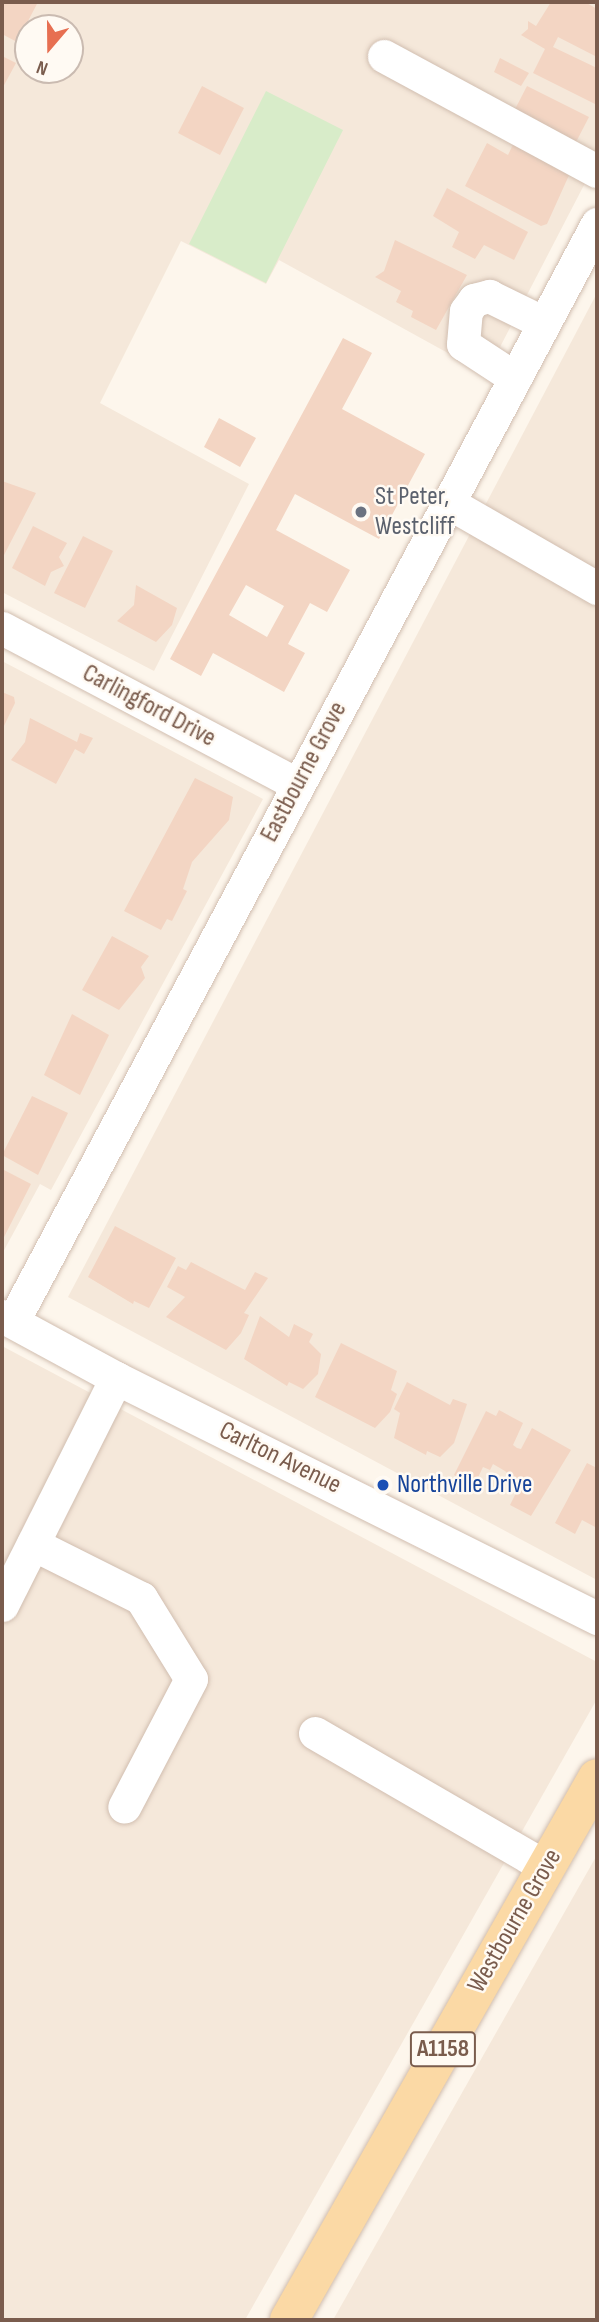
<!DOCTYPE html>
<style>
body{margin:0}
#map{position:relative;width:599px;height:2322px;overflow:hidden;background:#fdf6ec;font-family:"Sofia Sans Condensed",sans-serif}
div>[style]{position:absolute}
.residential>*{inset:0;background:#f5e8da}
.green>*{inset:0;background:#d8ecc9}
.building>*{inset:0;background:#f3d5c3}
.roads{filter:drop-shadow(0 0 2px #d1beb0) drop-shadow(0 0 2px #d1beb0)}
.minor>*{height:33px;margin:-16.5px;padding:0 16.5px;transform-origin:16.5px;border-radius:16.5px;background:#fff}
.major>*{height:38px;margin:-19px;padding:0 19px;transform-origin:19px;border-radius:19px;background:#fbd9a5}
.dots>*{width:19px;height:19px;translate:-50% -50%;box-sizing:border-box;border:4px solid #fffaf3;border-radius:50%}
span{translate:-50% -50%;white-space:nowrap;text-align:center;line-height:1.15;-webkit-text-stroke:5px #fffaf3;paint-order:stroke}
.shield-label span{padding:2px 5px;background:#fffaf3;border:2px solid;border-radius:5px;-webkit-text-stroke-width:0}
.shield-label{font-size:24px;color:#7a5c4d;font-weight:700}
.worship-label{font-size:26px;color:#5b616d}
.left{translate:0 -50%;text-align:left}
.street-label{font-size:26px;color:#7a5c4d}
.transit-label{font-size:26px;color:#164399}
.frame{position:absolute;inset:0;border:4px solid #7a5c4d;pointer-events:none}
.north{position:absolute;left:14px;top:14px;width:70px;height:70px;box-sizing:border-box;background:#fffaf3;border:2px solid #cabbb1;border-radius:50%;rotate:200deg;font-size:19px;font-weight:700;line-height:28px;text-align:center;color:#7a5c4d}
.north::after{content:'';display:block;margin:auto;width:24px;height:32px;background:#e76f51;clip-path:polygon(50% 0,100% 100%,50% 72%,0 100%)}
</style>
<div id="map">
<div class="residential">
<div style="clip-path:polygon(evenodd,2px 2px,597px 2px,597px 160px,486px 374px,279px 260px,266px 284px,181px 241px,100px 403px,249px 484px,154px 671px,2px 592px,2px 2px,28px 28px,70px 28px,70px 70px,28px 70px,28px 28px)"></div>
<div style="clip-path:polygon(597px 293px,597px 1580px,68px 1297px)"></div>
<div style="clip-path:polygon(2px 661px,263px 799px,51px 1190px,40px 1184px,2px 1254px)"></div>
<div style="clip-path:polygon(2px 1346px,597px 1662px,597px 1699px,245px 2320px,2px 2320px)"></div>
<div style="clip-path:polygon(597px 1855px,597px 2320px,333px 2320px)"></div>
</div>
<div class="green">
<div style="clip-path:polygon(266px 91px,343px 130px,266px 283px,189px 244px)"></div>
</div>
<div class="building">
<div style="clip-path:polygon(2px 2px,38px 2px,17px 42px,2px 34px)"></div>
<div style="clip-path:polygon(551px 2px,585px 2px,597px 9px,597px 57px,558px 37px,553px 47px,597px 68px,597px 105px,533px 73px,545px 49px,521px 35px,528px 29px,528px 21px,536px 26px)"></div>
<div style="clip-path:polygon(2px 56px,16px 63px,2px 89px)"></div>
<div style="clip-path:polygon(500px 58px,529px 73px,521px 86px,494px 72px)"></div>
<div style="clip-path:polygon(202px 86px,244px 108px,220px 155px,178px 133px)"></div>
<div style="clip-path:polygon(527px 86px,589px 117px,575px 144px,511px 117px)"></div>
<div style="clip-path:polygon(519px 132px,570px 173px,547px 224px,541px 226px,465px 186px,487px 143px,508px 155px)"></div>
<div style="clip-path:polygon(447px 188px,528px 232px,514px 260px,484px 245px,475px 259px,452px 247px,459px 232px,433px 216px)"></div>
<div style="clip-path:polygon(395px 240px,467px 275px,436px 330px,411px 317px,413px 311px,396px 302px,401px 291px,375px 277px,384px 271px)"></div>
<div style="clip-path:polygon(evenodd,343px 338px,372px 353px,342px 409px,425px 454px,379px 539px,295px 494px,276px 530px,350px 570px,327px 612px,310px 603px,288px 644px,305px 653px,284px 692px,213px 653px,201px 676px,170px 659px,343px 338px,246px 585px,284px 606px,267px 637px,229px 615px,246px 585px)"></div>
<div style="clip-path:polygon(219px 418px,256px 438px,240px 467px,204px 447px)"></div>
<div style="clip-path:polygon(2px 481px,36px 493px,2px 559px)"></div>
<div style="clip-path:polygon(33px 526px,67px 543px,59px 557px,64px 566px,51px 572px,45px 586px,12px 568px)"></div>
<div style="clip-path:polygon(83px 536px,113px 551px,85px 608px,54px 593px)"></div>
<div style="clip-path:polygon(136px 585px,177px 608px,172px 625px,156px 642px,117px 621px,134px 605px)"></div>
<div style="clip-path:polygon(2px 692px,14px 697px,15px 703px,2px 730px)"></div>
<div style="clip-path:polygon(30px 718px,77px 742px,80px 733px,93px 738px,84px 754px,75px 749px,56px 784px,11px 760px,25px 742px)"></div>
<div style="clip-path:polygon(195px 778px,233px 797px,229px 820px,192px 862px,183px 889px,187px 891px,172px 921px,167px 919px,161px 930px,124px 911px)"></div>
<div style="clip-path:polygon(112px 936px,149px 956px,141px 967px,145px 978px,119px 1010px,82px 990px)"></div>
<div style="clip-path:polygon(72px 1014px,109px 1035px,80px 1095px,44px 1075px)"></div>
<div style="clip-path:polygon(32px 1096px,68px 1113px,38px 1175px,2px 1155px)"></div>
<div style="clip-path:polygon(2px 1169px,31px 1184px,2px 1241px)"></div>
<div style="clip-path:polygon(115px 1226px,176px 1258px,149px 1308px,134px 1301px,133px 1304px,88px 1277px)"></div>
<div style="clip-path:polygon(191px 1262px,245px 1290px,255px 1272px,268px 1278px,244px 1313px,249px 1315px,241px 1333px,226px 1350px,166px 1317px,185px 1297px,167px 1287px,178px 1266px,186px 1270px)"></div>
<div style="clip-path:polygon(260px 1316px,289px 1337px,294px 1324px,313px 1334px,309px 1342px,321px 1354px,318px 1374px,303px 1389px,289px 1382px,287px 1386px,244px 1359px)"></div>
<div style="clip-path:polygon(341px 1343px,397px 1371px,391px 1390px,397px 1394px,390px 1412px,375px 1428px,315px 1397px)"></div>
<div style="clip-path:polygon(407px 1382px,450px 1405px,453px 1399px,467px 1404px,454px 1443px,440px 1457px,427px 1451px,426px 1455px,394px 1438px,400px 1413px,394px 1409px)"></div>
<div style="clip-path:polygon(499px 1410px,523px 1423px,513px 1445px,517px 1448px,521px 1449px,532px 1428px,571px 1450px,531px 1516px,510px 1505px,520px 1485px,505px 1471px,493px 1464px,490px 1470px,483px 1467px,474px 1486px,454px 1475px,486px 1411px,496px 1416px)"></div>
<div style="clip-path:polygon(587px 1463px,597px 1468px,597px 1528px,582px 1520px,575px 1534px,555px 1523px)"></div>
</div>
<div class="roads">
<div class="minor">
<div style="left:384px;top:56px;width:242px;rotate:28.4deg"></div>
<div style="left:515px;top:378px;width:62px;rotate:-146.8deg"></div>
<div style="left:463px;top:344px;width:33px;rotate:-85deg"></div>
<div style="left:466px;top:311px;width:14px;rotate:-54deg"></div>
<div style="left:474px;top:300px;width:16px;rotate:-15deg"></div>
<div style="left:489px;top:296px;width:61px;rotate:26.1deg"></div>
<div style="left:449px;top:503px;width:171px;rotate:29.9deg"></div>
<div style="left:2px;top:628px;width:334px;rotate:27.9deg"></div>
<div style="left:2px;top:1316px;width:130px;rotate:28.5deg"></div>
<div style="left:116px;top:1378px;width:538px;rotate:26.52deg"></div>
<div style="left:13px;top:1321px;width:1243px;rotate:-61.97deg"></div>
<div style="left:33px;top:1544px;width:121px;rotate:26.6deg"></div>
<div style="left:141px;top:1598px;width:95px;rotate:58.3deg"></div>
<div style="left:191px;top:1679px;width:144px;rotate:117.6deg"></div>
<div style="left:2px;top:1605px;width:254px;rotate:-63.3deg"></div>
<div style="left:315px;top:1733px;width:267px;rotate:30.1deg"></div>
</div>
<div class="major">
<div style="left:289px;top:2320px;width:623px;rotate:-60.39deg"></div>
</div>
</div>
<div class="dots">
<div style="left:361px;top:512px;background:#6b7280"></div>
<div style="left:383px;top:1485px;background:#1a4fb4"></div>
</div>
<div class="shield-label">
<span style="left:443px;top:2049px">A1158</span>
</div>
<div class="worship-label">
<span class="left" style="left:375px;top:512px">St Peter,<br>Westcliff</span>
</div>
<div class="street-label">
<span style="left:149px;top:706px;rotate:28deg">Carlingford Drive</span>
<span style="left:304px;top:772px;rotate:-62deg">Eastbourne Grove</span>
<span style="left:280px;top:1458px;rotate:26deg">Carlton Avenue</span>
<span style="left:515px;top:1921px;rotate:-60deg">Westbourne Grove</span>
</div>
<div class="transit-label">
<span class="left" style="left:397px;top:1485px">Northville Drive</span>
</div>
<div class="frame"></div>
<div class="north">N</div>
</div>
